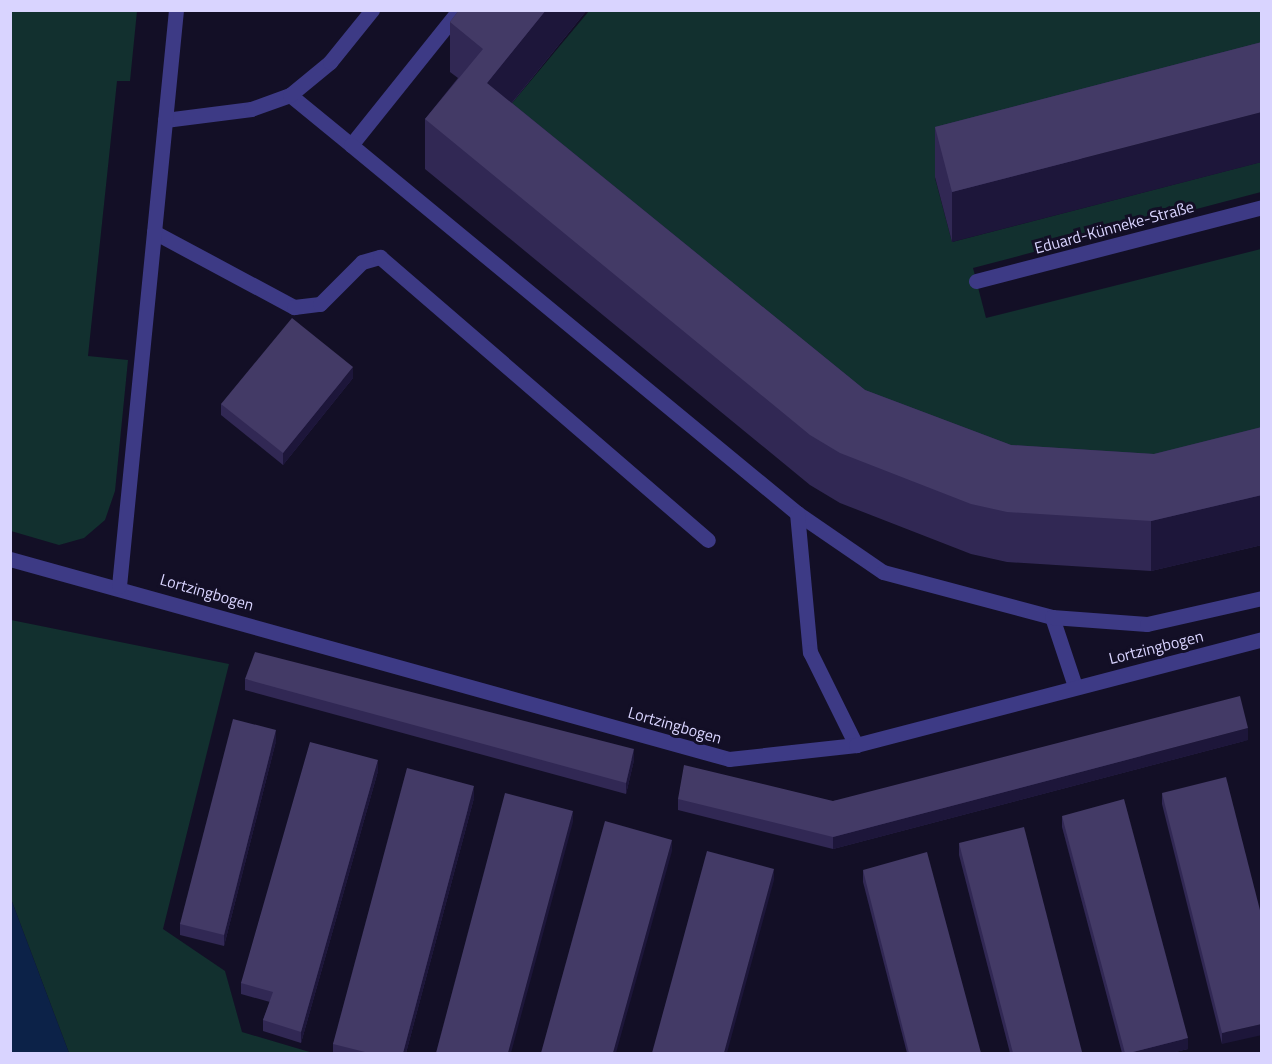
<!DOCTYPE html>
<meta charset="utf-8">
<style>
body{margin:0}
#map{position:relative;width:1272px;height:1064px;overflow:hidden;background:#130f26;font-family:"Titillium Web",sans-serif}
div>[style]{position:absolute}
.green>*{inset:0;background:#12302f}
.water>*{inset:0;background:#0c2248}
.service>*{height:15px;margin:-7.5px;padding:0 7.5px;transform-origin:7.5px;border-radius:7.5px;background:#3d3a85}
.minor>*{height:15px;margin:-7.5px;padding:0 7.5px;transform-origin:7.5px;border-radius:7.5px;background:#3d3a85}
.wall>*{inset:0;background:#312854}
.shaded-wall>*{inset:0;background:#1d163a}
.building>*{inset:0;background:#433a66}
span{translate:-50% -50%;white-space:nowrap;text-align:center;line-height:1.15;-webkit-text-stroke:6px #130f26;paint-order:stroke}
.street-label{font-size:16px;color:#d9d4ff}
.frame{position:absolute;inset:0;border:12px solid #d9d4ff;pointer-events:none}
</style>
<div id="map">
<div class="green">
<div style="clip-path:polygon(10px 11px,137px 11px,130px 81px,117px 81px,88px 356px,128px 360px,115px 491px,105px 520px,84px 538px,59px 545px,11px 531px)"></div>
<div style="clip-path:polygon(589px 11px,1261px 11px,1261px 92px,935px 178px,952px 242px,1261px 162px,1261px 192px,973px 268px,986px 318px,1261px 249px,1261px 472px,862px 432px,487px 133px)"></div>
<div style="clip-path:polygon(11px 620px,229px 664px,163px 929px,225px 971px,242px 1032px,313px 1053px,69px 1053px,11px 899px)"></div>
</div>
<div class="water">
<div style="clip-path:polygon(10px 899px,11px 899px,69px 1053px,11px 1053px)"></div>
</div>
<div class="service">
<div style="left:290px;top:95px;width:79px;rotate:39.3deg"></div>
<div style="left:351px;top:145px;width:173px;rotate:-51.3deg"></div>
<div style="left:351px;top:145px;width:578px;rotate:39.53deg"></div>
<div style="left:797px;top:513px;width:104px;rotate:34.5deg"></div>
<div style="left:883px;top:572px;width:175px;rotate:14.9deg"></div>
<div style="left:1052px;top:617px;width:73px;rotate:71.6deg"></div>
<div style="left:154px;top:232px;width:159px;rotate:28.2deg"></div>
<div style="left:294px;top:307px;width:26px;rotate:-7deg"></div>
<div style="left:320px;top:304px;width:59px;rotate:-45deg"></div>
<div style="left:362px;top:262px;width:19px;rotate:-16deg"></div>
<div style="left:380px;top:257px;width:433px;rotate:40.8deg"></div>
<div style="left:797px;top:513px;width:140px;rotate:84.7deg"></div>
<div style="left:810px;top:652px;width:104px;rotate:63.7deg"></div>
<div style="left:1052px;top:617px;width:95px;rotate:4.2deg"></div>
<div style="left:1147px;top:624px;width:118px;rotate:-12.7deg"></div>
</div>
<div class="minor">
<div style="left:165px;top:120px;width:87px;rotate:-7.3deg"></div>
<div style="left:251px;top:109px;width:41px;rotate:-19.7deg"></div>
<div style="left:290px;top:95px;width:52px;rotate:-39.5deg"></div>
<div style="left:330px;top:62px;width:67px;rotate:-51.1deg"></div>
<div style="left:976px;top:281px;width:295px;rotate:-14.5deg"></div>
<div style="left:10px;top:559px;width:746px;rotate:15.54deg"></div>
<div style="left:729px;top:759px;width:128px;rotate:-6.3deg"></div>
<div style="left:856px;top:745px;width:420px;rotate:-14.6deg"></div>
<div style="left:119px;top:586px;width:579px;rotate:-84.35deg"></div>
</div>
<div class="wall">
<div style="clip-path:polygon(459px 10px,587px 10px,512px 103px,865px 390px,1011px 445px,1154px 454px,1262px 427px,1262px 545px,1151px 571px,1007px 562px,971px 554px,840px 503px,810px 485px,425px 169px,425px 119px,458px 78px,450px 72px,450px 22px)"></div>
<div style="clip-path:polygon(1262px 42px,952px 242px,935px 177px,935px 127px)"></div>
<div style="clip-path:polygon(353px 378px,283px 465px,221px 415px,221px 404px)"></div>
<div style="clip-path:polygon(245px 679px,634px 760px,626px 794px,245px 690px)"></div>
<div style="clip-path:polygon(1248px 740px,833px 849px,678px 810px,678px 799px,833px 801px)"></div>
<div style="clip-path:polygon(276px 741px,224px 946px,180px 935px,180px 924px)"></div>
<div style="clip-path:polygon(378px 771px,301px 1043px,263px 1031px,263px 1020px,270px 1002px,241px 994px,241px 983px)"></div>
<div style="clip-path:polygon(1162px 793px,1262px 918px,1222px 1044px,1162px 804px)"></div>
<div style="clip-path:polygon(474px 798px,406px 1053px,333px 1053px,333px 1044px)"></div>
<div style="clip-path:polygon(1062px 816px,1188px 1049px,1171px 1053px,1122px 1053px,1062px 827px)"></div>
<div style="clip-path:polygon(959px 843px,1082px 1053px,1010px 1053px,959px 855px)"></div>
<div style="clip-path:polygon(863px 870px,981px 1053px,907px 1053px,863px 882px)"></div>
</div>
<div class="shaded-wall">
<div style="clip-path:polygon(546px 10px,587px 10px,487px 133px,487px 83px)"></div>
<div style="clip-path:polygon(1262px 112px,1262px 162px,952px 242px,952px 192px)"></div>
<div style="clip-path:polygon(353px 367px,353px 378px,283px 465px,283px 453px)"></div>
<div style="clip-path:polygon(1262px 495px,1262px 545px,1151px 571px,1151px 521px)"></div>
<div style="clip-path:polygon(1248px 728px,1248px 740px,833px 849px,833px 837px)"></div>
<div style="clip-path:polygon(276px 730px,276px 741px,224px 946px,224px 935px)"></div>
<div style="clip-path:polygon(634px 749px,634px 760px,626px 794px,626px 783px)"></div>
<div style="clip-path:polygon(378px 760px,378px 771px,301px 1043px,301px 1032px)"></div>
<div style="clip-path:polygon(474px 786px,474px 798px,406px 1053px,403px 1053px)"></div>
<div style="clip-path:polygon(573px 811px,573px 822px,511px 1053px,508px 1053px)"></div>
<div style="clip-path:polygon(672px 840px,672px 851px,616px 1053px,613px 1053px)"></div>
<div style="clip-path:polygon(774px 869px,774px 880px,727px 1053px,724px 1053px)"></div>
<div style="clip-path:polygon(1262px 1024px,1262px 1035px,1222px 1044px,1222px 1033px)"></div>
<div style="clip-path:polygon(1188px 1038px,1188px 1049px,1171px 1053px,1129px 1053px)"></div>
</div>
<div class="building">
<div style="clip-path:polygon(459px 10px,546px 10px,487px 83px,865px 390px,1011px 445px,1154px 454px,1262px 427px,1262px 495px,1151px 521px,1007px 512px,971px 504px,840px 453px,810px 435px,425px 119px,483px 49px,450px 22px)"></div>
<div style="clip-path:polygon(1262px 42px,1262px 112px,952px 192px,935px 127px)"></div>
<div style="clip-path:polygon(292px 318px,353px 367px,283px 453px,221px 404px)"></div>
<div style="clip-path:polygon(255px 652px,634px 749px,626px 783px,245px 679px)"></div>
<div style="clip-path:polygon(1240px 696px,1248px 728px,833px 837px,678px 799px,684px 765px,833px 801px)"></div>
<div style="clip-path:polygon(233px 719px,276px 730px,224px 935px,180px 924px)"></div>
<div style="clip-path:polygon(310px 742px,378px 760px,301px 1032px,263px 1020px,273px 992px,241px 983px)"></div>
<div style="clip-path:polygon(407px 768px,474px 786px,403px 1053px,369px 1053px,333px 1044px)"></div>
<div style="clip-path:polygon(1226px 777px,1262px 918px,1262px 1024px,1222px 1033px,1162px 793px)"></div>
<div style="clip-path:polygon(505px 793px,573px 811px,508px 1053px,436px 1053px)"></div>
<div style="clip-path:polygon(1124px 799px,1188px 1038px,1129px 1053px,1125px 1053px,1062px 816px)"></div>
<div style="clip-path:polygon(605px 821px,672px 840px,613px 1053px,541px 1053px)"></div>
<div style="clip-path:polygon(1024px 827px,1082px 1052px,1077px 1053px,1013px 1053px,959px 843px)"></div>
<div style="clip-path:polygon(707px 851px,774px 869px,724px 1053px,652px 1053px)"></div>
<div style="clip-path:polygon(927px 852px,981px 1053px,909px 1053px,863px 870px)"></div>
</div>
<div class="street-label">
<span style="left:1114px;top:227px;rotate:-15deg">Eduard-Künneke-Straße</span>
<span style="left:207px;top:592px;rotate:16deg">Lortzingbogen</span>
<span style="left:1156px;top:647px;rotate:-14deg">Lortzingbogen</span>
<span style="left:675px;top:725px;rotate:16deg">Lortzingbogen</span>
</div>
<div class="frame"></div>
</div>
